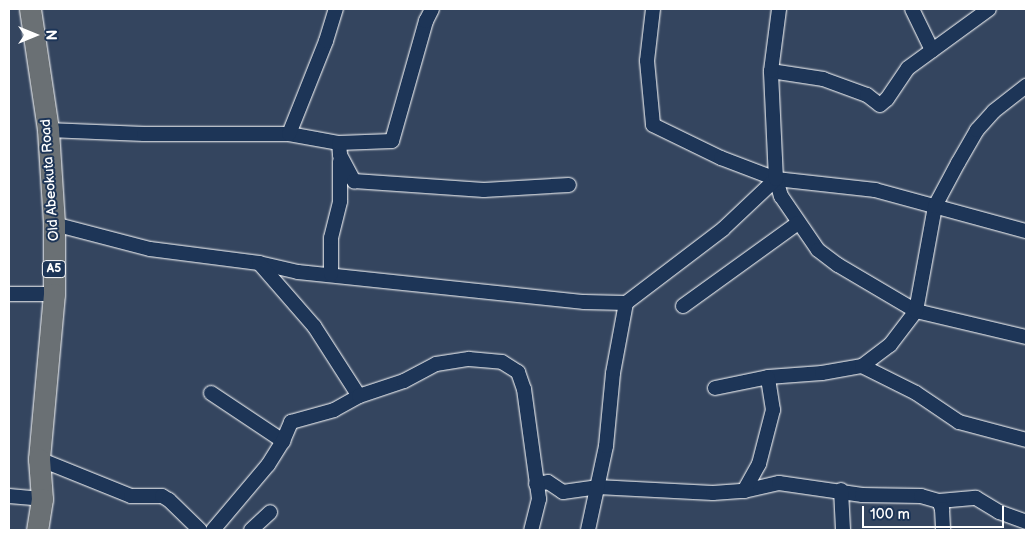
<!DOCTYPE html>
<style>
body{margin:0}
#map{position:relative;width:1035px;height:539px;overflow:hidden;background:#34455f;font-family:"Balsamiq Sans",sans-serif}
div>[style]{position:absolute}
.roads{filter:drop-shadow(0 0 1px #fff) drop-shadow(0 0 1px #fff)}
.minor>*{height:14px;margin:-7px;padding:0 7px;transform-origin:7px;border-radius:7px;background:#1d3557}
.highway>*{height:21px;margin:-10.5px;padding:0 10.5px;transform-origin:10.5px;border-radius:10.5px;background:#6a7074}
span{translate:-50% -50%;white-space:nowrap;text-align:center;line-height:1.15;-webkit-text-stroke:4px #1d3557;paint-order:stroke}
.shield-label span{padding:1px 4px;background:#1d3557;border:1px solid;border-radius:4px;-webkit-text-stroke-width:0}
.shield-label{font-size:12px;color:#fff;font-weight:700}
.street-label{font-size:14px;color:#fff}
.frame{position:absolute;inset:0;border:10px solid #fff;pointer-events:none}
.north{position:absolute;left:10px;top:10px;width:50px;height:50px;-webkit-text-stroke:4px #1d3557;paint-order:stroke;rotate:90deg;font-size:14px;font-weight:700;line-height:20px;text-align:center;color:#fff}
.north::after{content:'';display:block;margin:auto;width:18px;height:22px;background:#fff;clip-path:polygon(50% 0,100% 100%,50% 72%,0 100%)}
.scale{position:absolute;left:862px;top:506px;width:142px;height:22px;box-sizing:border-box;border:2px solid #fff;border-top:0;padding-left:6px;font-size:15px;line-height:18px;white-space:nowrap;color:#fff;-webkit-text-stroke:4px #1d3557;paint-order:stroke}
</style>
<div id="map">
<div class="roads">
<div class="minor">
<div style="left:653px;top:9px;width:52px;rotate:96.6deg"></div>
<div style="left:647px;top:61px;width:64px;rotate:84.6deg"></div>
<div style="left:653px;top:125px;width:76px;rotate:25.9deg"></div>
<div style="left:721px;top:158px;width:59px;rotate:20.9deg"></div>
<div style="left:776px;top:179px;width:100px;rotate:6.3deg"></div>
<div style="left:875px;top:190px;width:156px;rotate:15.2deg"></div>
<div style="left:912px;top:9px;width:46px;rotate:64deg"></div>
<div style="left:771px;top:71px;width:53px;rotate:8.7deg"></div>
<div style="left:823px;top:79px;width:47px;rotate:20deg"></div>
<div style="left:867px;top:95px;width:16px;rotate:38deg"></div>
<div style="left:880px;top:105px;width:9px;rotate:-41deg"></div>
<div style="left:887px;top:99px;width:37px;rotate:-56deg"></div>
<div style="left:908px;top:68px;width:100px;rotate:-36.1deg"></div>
<div style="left:48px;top:130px;width:96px;rotate:2.4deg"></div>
<div style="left:144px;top:134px;width:145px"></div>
<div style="left:289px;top:134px;width:51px;rotate:10.2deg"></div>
<div style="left:339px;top:143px;width:12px;rotate:85deg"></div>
<div style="left:340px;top:155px;width:30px;rotate:62deg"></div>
<div style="left:354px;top:181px;width:130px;rotate:4deg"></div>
<div style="left:484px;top:190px;width:85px;rotate:-3.4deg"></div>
<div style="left:289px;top:134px;width:100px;rotate:-68.3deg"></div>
<div style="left:326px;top:41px;width:34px;rotate:-73deg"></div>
<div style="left:339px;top:143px;width:53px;rotate:-2.2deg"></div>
<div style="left:392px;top:141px;width:125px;rotate:-74.2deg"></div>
<div style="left:426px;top:21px;width:13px;rotate:-63deg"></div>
<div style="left:776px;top:179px;width:18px;rotate:74deg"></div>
<div style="left:781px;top:196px;width:65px;rotate:55.6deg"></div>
<div style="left:818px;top:250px;width:25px;rotate:37deg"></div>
<div style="left:838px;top:265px;width:91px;rotate:30.5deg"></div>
<div style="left:916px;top:311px;width:113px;rotate:13.3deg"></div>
<div style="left:54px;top:224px;width:99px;rotate:14.6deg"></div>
<div style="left:150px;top:249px;width:110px;rotate:7.3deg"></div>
<div style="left:259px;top:263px;width:40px;rotate:13deg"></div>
<div style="left:298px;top:272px;width:288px;rotate:6deg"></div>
<div style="left:584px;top:302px;width:42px;rotate:1.4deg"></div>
<div style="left:626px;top:303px;width:122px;rotate:-37.3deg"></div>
<div style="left:723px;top:229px;width:73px;rotate:-43.3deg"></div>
<div style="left:776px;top:179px;width:108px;rotate:-92.7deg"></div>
<div style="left:771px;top:71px;width:63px;rotate:-82.6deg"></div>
<div style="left:259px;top:263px;width:84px;rotate:48.9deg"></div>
<div style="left:314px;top:326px;width:83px;rotate:57.3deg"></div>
<div style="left:331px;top:274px;width:36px;rotate:-90deg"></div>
<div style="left:331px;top:238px;width:38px;rotate:-76deg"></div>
<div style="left:340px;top:201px;width:40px;rotate:-90deg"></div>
<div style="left:9px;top:294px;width:45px"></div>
<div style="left:683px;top:306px;width:142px;rotate:-35.8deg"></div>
<div style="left:862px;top:366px;width:60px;rotate:26.6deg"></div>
<div style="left:916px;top:393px;width:52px;rotate:34deg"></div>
<div style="left:959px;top:422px;width:69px;rotate:15deg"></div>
<div style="left:715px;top:388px;width:54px;rotate:-11.7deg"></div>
<div style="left:768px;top:377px;width:54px;rotate:-4.2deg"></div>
<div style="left:822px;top:373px;width:41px;rotate:-9.9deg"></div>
<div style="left:862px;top:366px;width:35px;rotate:-37deg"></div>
<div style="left:890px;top:345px;width:43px;rotate:-52.6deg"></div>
<div style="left:916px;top:311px;width:107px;rotate:-79.7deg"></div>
<div style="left:935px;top:206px;width:49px;rotate:-61.9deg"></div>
<div style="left:958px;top:163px;width:38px;rotate:-60deg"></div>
<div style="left:977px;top:130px;width:25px;rotate:-48deg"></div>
<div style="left:994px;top:111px;width:41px;rotate:-38deg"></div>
<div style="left:211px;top:393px;width:87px;rotate:33.7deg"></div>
<div style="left:39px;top:459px;width:99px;rotate:21.9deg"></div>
<div style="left:131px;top:496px;width:31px"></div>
<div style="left:162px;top:496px;width:8px;rotate:30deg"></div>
<div style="left:169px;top:500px;width:43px;rotate:44.1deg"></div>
<div style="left:536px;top:484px;width:12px;rotate:-9deg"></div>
<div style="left:548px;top:482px;width:18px;rotate:34deg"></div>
<div style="left:563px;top:492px;width:34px;rotate:-8deg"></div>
<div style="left:597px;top:487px;width:116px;rotate:3deg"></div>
<div style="left:713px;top:493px;width:31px;rotate:-4deg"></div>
<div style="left:744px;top:491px;width:36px;rotate:-13deg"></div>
<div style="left:779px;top:483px;width:84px;rotate:8.2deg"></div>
<div style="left:862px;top:495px;width:59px;rotate:1deg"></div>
<div style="left:921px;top:496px;width:19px;rotate:16deg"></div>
<div style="left:939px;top:501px;width:37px;rotate:-5deg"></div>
<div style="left:976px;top:498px;width:27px;rotate:31deg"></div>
<div style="left:999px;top:512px;width:29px;rotate:20deg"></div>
<div style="left:841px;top:490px;width:40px;rotate:87.1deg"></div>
<div style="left:744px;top:491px;width:31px;rotate:-61deg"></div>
<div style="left:759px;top:464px;width:56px;rotate:-75.5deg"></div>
<div style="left:773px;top:410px;width:33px;rotate:-99deg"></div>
<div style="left:9px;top:496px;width:33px;rotate:5deg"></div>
<div style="left:939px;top:501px;width:9px;rotate:69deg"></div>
<div style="left:942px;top:509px;width:21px;rotate:87deg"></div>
<div style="left:213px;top:530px;width:85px;rotate:-49.8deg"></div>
<div style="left:268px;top:465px;width:28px;rotate:-58deg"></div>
<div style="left:283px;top:441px;width:21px;rotate:-67deg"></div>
<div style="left:291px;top:422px;width:45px;rotate:-15.6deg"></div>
<div style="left:334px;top:410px;width:29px;rotate:-29deg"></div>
<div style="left:359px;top:396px;width:47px;rotate:-18.4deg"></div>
<div style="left:404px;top:381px;width:36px;rotate:-28deg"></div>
<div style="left:436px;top:364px;width:33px;rotate:-9deg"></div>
<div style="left:469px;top:359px;width:33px;rotate:5deg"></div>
<div style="left:502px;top:362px;width:19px;rotate:32deg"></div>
<div style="left:518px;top:372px;width:18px;rotate:71deg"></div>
<div style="left:524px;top:389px;width:111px;rotate:82.2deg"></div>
<div style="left:539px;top:499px;width:32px;rotate:104deg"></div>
<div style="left:251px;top:530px;width:26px;rotate:-43deg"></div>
<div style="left:588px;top:530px;width:86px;rotate:-77.9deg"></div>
<div style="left:606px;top:446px;width:73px;rotate:-84.5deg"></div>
<div style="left:613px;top:373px;width:71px;rotate:-79.5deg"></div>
</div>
<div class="highway">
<div style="left:30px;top:9px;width:122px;rotate:81.5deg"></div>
<div style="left:48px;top:130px;width:94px;rotate:86.3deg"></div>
<div style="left:54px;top:224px;width:70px;rotate:90deg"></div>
<div style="left:54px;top:294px;width:166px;rotate:95.2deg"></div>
<div style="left:39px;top:459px;width:40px;rotate:85.7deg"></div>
<div style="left:42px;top:499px;width:31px;rotate:99deg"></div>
</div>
</div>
<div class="shield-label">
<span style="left:54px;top:269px">A5</span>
</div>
<div class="street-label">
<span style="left:50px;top:180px;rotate:-94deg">Old Abeokuta Road</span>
</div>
<div class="frame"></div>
<div class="north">N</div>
<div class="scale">100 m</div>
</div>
